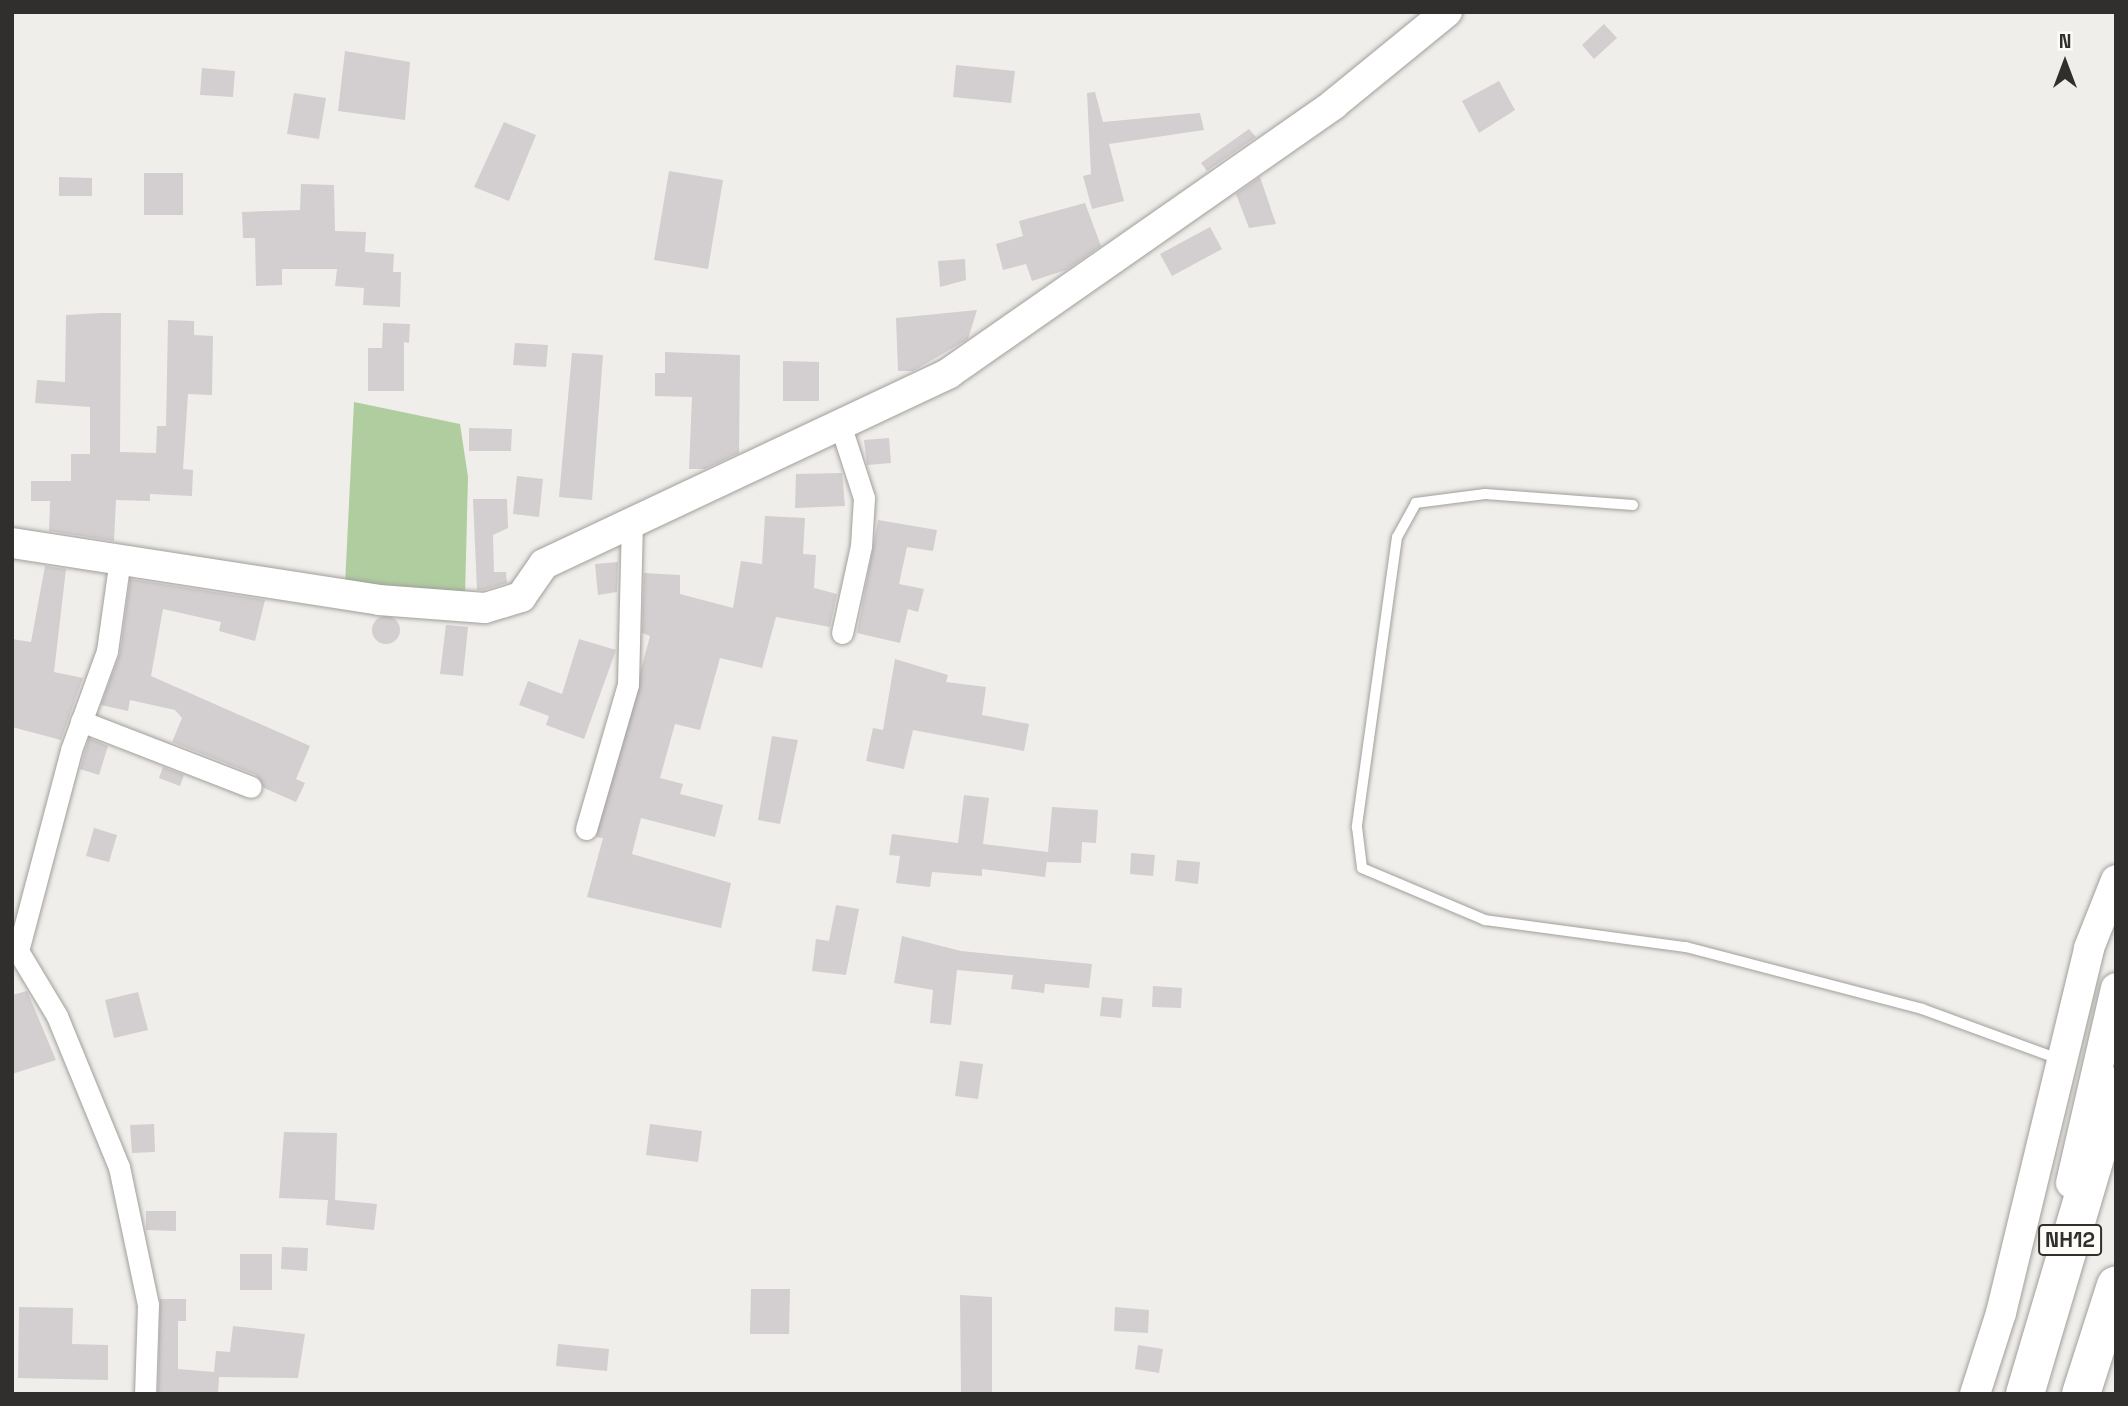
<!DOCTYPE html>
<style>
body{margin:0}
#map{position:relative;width:2128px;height:1406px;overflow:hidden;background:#f0eeea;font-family:"Space Grotesk",sans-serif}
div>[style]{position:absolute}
.green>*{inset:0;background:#b0cda0}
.building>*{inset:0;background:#d3ced0}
.round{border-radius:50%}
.roads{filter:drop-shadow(0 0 2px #a19f9b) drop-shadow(0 0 2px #a19f9b)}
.lane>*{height:10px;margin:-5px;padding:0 5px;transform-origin:5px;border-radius:5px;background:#fff}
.street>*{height:21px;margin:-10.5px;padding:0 10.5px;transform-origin:10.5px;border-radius:10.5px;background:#fff}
.secondary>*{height:30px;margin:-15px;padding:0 15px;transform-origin:15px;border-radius:15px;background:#fff}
.highway>*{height:38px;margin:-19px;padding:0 19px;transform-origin:19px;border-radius:19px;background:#fff}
span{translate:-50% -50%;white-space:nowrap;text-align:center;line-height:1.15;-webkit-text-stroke:7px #fdfcf7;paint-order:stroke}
.shield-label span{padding:2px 5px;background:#fdfcf7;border:2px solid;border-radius:5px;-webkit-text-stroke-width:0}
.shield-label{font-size:21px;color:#302f2e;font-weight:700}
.frame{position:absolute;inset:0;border:14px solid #302f2e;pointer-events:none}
.north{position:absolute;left:2030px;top:28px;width:70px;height:70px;-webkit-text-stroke:5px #fdfcf7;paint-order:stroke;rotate:0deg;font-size:19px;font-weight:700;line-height:28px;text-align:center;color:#302f2e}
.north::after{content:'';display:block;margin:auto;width:24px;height:32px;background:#302f2e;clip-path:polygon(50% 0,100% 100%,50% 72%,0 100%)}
</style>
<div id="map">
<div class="green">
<div style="clip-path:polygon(354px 402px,460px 424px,468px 477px,465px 596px,345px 585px)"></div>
</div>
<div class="building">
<div style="clip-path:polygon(1604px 24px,1617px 38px,1594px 59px,1582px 45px)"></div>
<div style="clip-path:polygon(345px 51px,410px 62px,405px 120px,338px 111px)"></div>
<div style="clip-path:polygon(956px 65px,1015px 71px,1011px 103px,953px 97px)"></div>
<div style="clip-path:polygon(202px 68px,235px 71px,233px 97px,200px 95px)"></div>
<div style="clip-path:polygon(1499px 81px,1515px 110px,1479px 133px,1462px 101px)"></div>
<div style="clip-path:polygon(1095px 92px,1103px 122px,1200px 113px,1204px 130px,1109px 144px,1124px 201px,1092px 209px,1083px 176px,1091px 174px,1087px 93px)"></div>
<div style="clip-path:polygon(294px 93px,326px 98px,319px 139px,287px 134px)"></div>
<div style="clip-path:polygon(504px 122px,536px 135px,509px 201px,474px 187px)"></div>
<div style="clip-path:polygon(1249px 129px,1256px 137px,1207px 171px,1201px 163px)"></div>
<div style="clip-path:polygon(669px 171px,723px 180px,708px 269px,654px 260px)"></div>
<div style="clip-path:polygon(144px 173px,183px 173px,183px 215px,144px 215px)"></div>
<div style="clip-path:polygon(59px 177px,92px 178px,92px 196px,59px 196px)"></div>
<div style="clip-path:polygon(1260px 177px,1276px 224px,1249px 228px,1236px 194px)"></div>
<div style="clip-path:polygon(301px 184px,334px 185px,335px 231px,366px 232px,365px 252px,394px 254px,393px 272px,401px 272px,400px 307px,363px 305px,364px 288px,335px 286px,337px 269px,282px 269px,282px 285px,256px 286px,255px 238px,243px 238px,242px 212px,300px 210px)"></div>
<div style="clip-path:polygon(1085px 203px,1101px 246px,1066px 270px,1032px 281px,1026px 264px,1003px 270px,996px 244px,1023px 236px,1019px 221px)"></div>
<div style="clip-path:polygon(1210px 227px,1222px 249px,1172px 276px,1160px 254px)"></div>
<div style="clip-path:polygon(965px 259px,966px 280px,940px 287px,938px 261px)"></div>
<div style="clip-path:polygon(977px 310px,968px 339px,913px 371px,898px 371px,896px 318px)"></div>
<div style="clip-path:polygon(102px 313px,121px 313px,120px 452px,156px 453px,157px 426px,166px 426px,168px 320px,194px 321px,194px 335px,213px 336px,212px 395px,188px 394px,183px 469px,193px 470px,192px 496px,150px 494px,150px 501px,116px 500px,114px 541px,49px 531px,50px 501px,31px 501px,31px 481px,71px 481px,71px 454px,90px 454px,90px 407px,35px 403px,37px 380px,65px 382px,66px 315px)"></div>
<div style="clip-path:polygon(383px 323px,410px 324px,409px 343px,404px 342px,404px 391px,368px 391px,368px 348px,382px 348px)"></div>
<div style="clip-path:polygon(515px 343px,548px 345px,546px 367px,513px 365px)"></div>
<div style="clip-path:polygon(665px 352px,740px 355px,739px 453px,705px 469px,689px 469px,692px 397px,655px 396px,655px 373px,665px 373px)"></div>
<div style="clip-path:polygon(572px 353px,603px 355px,592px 500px,559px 497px)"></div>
<div style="clip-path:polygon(783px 361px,819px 362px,819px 401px,783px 401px)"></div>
<div style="clip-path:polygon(469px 428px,512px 429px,511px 451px,469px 451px)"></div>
<div style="clip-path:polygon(889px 438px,891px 463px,867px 465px,864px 440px)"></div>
<div style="clip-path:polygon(842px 473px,845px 506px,795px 508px,796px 474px)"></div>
<div style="clip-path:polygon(517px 476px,543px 479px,539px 517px,513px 514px)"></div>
<div style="clip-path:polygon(473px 499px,507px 499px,508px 528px,493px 535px,494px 572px,506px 572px,507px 583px,483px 590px,477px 590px)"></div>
<div style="clip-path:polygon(765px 516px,805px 518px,803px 554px,816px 555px,814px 588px,837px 594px,830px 627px,776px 617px,762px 668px,720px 658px,700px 730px,675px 724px,660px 778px,683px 784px,680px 794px,723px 805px,715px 837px,641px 818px,632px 854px,731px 883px,721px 928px,587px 897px,603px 838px,596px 837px,650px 636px,642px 633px,644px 573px,680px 575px,680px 594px,733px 608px,741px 561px,762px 564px)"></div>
<div style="clip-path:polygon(878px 520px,937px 530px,933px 551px,907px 547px,899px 584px,924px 589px,918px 612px,908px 609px,900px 643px,857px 633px)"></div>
<div style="clip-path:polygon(618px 562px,617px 592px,598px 595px,595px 564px)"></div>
<div style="clip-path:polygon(45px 566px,66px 569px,54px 672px,83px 678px,61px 740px,12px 727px,12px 639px,31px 642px)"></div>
<div style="clip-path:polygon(130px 579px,265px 600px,255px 641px,219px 631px,221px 622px,163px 609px,151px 676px,310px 746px,296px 779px,305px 783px,296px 802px,264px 788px,256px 775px,172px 742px,182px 718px,175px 710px,130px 700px,128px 711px,101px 705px,120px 653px)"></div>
<div class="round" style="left:372px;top:616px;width:28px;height:28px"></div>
<div style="clip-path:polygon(446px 625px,468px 627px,463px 676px,440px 674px)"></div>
<div style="clip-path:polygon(579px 639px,616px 650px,584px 739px,546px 725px,549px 716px,519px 705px,528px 681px,562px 694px)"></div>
<div style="clip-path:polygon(895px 659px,948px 675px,946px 682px,986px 687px,982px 715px,1029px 724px,1024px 751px,913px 730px,904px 769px,866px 761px,873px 728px,883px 730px)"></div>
<div style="clip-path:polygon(772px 736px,798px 740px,780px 824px,758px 820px)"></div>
<div style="clip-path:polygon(89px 738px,108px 746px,99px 775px,80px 769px)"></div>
<div style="clip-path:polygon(163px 767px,184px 775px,180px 786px,159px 778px)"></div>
<div style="clip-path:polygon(964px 795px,989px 798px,983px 844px,1048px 852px,1052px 807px,1098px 810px,1096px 843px,1082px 842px,1081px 863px,1047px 862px,1048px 854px,1045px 877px,982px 869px,982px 876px,932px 872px,930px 887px,896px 883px,900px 856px,889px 855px,892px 834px,958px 843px)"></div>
<div style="clip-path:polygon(94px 828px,117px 835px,109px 862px,86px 856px)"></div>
<div style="clip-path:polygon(1131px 853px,1155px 855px,1153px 876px,1130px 874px)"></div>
<div style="clip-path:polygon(1177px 860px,1200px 862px,1198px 884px,1175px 881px)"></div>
<div style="clip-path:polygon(836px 905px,859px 909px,846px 975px,812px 971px,816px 939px,829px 941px)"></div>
<div style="clip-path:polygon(902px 936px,961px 951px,1092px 964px,1089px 988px,1045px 984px,1044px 993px,1011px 989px,1013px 975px,957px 970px,951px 1025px,930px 1023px,933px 990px,894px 983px)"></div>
<div style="clip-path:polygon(1153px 986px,1182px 988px,1181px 1008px,1152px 1007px)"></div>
<div style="clip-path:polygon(27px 991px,56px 1060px,12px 1074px,12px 995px)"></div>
<div style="clip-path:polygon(138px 992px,148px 1030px,114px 1038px,105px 1000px)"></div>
<div style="clip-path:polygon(1102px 997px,1123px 999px,1121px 1018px,1100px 1016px)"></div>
<div style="clip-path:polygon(960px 1061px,983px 1064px,978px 1099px,955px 1096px)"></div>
<div style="clip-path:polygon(154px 1124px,155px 1152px,132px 1153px,130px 1125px)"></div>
<div style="clip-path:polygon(650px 1124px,702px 1131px,698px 1162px,646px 1155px)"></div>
<div style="clip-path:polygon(284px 1132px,337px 1133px,335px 1200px,377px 1204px,374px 1230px,326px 1225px,328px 1200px,279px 1198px)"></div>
<div style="clip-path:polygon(146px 1211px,176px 1211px,176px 1231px,146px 1230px)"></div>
<div style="clip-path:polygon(282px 1247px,308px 1248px,307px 1271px,281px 1269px)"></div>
<div style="clip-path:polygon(240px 1254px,272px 1254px,272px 1290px,240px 1290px)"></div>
<div style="clip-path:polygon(751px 1289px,790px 1289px,789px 1334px,750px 1334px)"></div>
<div style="clip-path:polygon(960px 1295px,992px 1297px,992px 1394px,961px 1394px)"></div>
<div style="clip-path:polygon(160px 1299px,186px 1299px,186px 1321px,178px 1321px,178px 1369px,214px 1372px,216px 1351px,230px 1352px,233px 1326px,305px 1334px,298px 1378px,219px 1377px,218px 1394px,158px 1394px)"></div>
<div style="clip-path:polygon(19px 1307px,73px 1308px,72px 1344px,108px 1345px,108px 1380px,18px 1378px)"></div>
<div style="clip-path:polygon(1115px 1307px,1149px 1310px,1148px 1333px,1114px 1331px)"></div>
<div style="clip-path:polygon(558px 1344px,609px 1349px,607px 1371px,556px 1366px)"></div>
<div style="clip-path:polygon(1138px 1345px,1163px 1349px,1159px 1373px,1135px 1369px)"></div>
</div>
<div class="roads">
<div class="lane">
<div style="left:1633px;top:505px;width:148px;rotate:-175.7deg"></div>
<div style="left:1485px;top:494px;width:70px;rotate:172.6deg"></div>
<div style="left:1416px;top:503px;width:39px;rotate:119deg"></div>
<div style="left:1397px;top:537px;width:293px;rotate:97.9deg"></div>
<div style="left:1357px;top:827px;width:41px;rotate:83deg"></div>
<div style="left:1362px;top:868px;width:134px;rotate:22.9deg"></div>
<div style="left:1485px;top:920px;width:203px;rotate:7.7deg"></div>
<div style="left:1686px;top:947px;width:244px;rotate:14.7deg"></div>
<div style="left:1922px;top:1009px;width:146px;rotate:20.1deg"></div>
</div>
<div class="street">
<div style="left:839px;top:421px;width:81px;rotate:72deg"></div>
<div style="left:864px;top:498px;width:48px;rotate:93.6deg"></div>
<div style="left:861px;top:546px;width:89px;rotate:102.3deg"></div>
<div style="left:81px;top:721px;width:182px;rotate:21.2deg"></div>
<div style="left:586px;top:829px;width:151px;rotate:-73.8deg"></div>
<div style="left:628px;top:684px;width:163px;rotate:-88.6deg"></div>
<div style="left:18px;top:951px;width:76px;rotate:59deg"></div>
<div style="left:57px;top:1016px;width:163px;rotate:67.7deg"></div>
<div style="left:119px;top:1167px;width:141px;rotate:78.1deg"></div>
<div style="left:148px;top:1305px;width:89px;rotate:91.9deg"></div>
<div style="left:12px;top:952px;width:6px;rotate:-9deg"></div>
<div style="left:18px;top:951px;width:208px;rotate:-75.2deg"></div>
<div style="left:71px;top:750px;width:105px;rotate:-70deg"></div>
<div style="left:107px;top:651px;width:94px;rotate:-82deg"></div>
</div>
<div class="secondary">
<div style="left:12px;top:543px;width:371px;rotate:8.8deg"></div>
<div style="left:379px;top:600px;width:106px;rotate:4.3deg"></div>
<div style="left:485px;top:608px;width:38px;rotate:-17deg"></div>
<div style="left:521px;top:597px;width:40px;rotate:-55.1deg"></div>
<div style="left:544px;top:564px;width:448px;rotate:-25.2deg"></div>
<div style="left:949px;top:373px;width:470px;rotate:-34.9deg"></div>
<div style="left:1334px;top:104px;width:146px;rotate:-39.2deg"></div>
<div style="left:2071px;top:1183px;width:200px;rotate:-77deg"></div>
<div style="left:1975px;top:1394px;width:85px;rotate:-72.2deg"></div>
<div style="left:2001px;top:1313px;width:375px;rotate:-76.4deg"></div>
<div style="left:2089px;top:948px;width:73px;rotate:-68.3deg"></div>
</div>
<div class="highway">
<div style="left:2025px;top:1394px;width:321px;rotate:-73.5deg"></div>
<div style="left:2081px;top:1394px;width:114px;rotate:-72.2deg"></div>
</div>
</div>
<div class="shield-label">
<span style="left:2070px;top:1240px">NH12</span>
</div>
<div class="frame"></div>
<div class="north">N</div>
</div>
